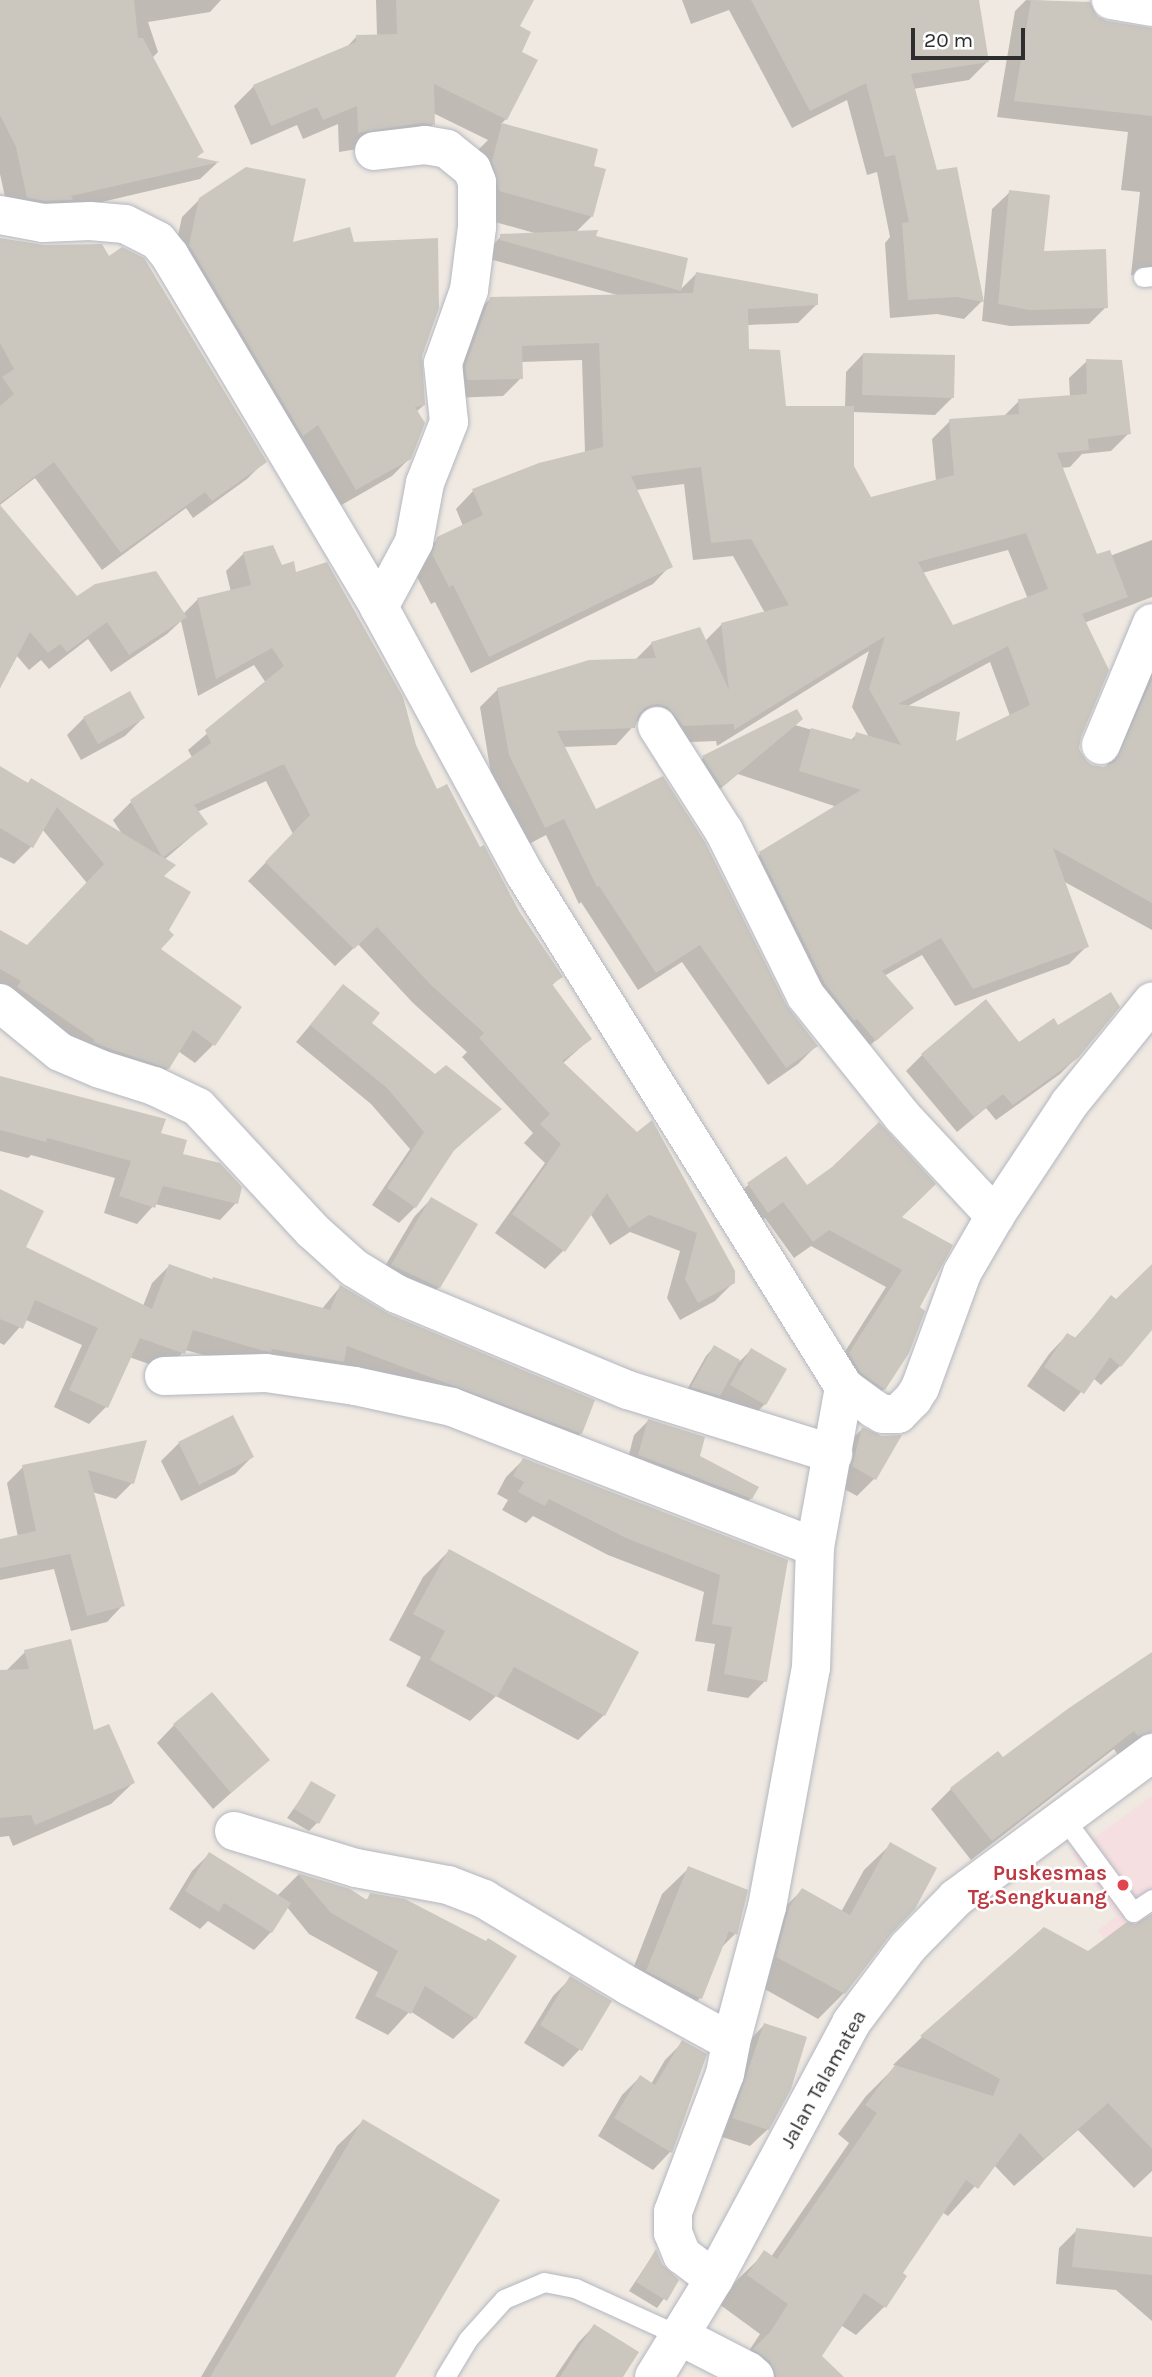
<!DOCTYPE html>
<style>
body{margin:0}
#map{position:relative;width:1152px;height:2377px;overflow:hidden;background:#efe9e1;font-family:Karla,sans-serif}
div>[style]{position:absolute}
.medical>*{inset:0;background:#f5dfe0}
.shadow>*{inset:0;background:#0003}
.building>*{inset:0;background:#cbc7bf}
.roads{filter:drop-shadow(0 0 2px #b4b7c1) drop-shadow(0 0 2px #b4b7c1)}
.service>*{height:19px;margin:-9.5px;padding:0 9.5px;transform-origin:9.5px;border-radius:9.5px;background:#fff}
.minor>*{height:38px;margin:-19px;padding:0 19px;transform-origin:19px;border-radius:19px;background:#fff}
.tertiary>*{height:38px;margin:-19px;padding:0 19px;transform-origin:19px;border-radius:19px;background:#fff}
.dots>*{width:19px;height:19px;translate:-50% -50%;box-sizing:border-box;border:4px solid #fff;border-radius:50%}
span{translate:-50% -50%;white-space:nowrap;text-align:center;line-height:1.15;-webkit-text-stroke:5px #fff;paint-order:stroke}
.health-label{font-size:21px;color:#be3a42;font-weight:700}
.right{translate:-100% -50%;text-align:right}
.street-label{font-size:21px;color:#2e2e2e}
.scale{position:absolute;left:911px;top:28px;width:114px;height:32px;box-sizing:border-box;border:4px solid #2e2e2e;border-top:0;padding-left:9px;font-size:21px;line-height:24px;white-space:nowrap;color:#2e2e2e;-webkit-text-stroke:5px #fff;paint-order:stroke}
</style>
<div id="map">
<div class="medical">
<div style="clip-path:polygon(1152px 1796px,1152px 2004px,1098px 1930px,1117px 1916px,1072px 1854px)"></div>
</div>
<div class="shadow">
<div style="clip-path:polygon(0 0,221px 0,210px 12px,148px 22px,158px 52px,152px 58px,202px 152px,195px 159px,217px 163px,200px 179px,59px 212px,9px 215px,0 174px)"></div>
<div style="clip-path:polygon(evenodd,376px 0,532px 0,518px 27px,519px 53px,506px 119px,501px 124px,596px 150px,592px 167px,592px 216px,575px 233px,686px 259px,679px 291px,697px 273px,816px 305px,798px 323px,747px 325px,747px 351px,784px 408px,845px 408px,846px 372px,863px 354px,953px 397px,935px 415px,853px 412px,852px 467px,870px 499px,936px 481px,932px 439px,950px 421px,1003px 417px,1019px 401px,1070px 397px,1069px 378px,1087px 361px,1129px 433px,1111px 451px,1082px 454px,1070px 467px,1061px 468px,1096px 556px,1110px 556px,1152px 540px,1152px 597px,1084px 623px,1078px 749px,1091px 767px,1152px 810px,1152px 930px,1063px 881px,1087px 946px,1069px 964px,955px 1006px,922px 955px,884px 976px,912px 1008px,857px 1057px,742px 872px,760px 854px,837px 807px,738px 774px,703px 803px,686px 775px,703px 758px,795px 725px,850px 741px,857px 734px,869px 737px,852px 707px,869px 651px,717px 746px,716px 741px,665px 743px,650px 724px,638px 721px,616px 745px,563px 747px,595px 811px,785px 1007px,816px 1046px,798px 1064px,768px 1085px,682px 962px,638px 990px,581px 902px,579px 904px,546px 835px,527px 845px,491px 774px,480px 707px,498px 689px,635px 660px,652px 643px,705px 641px,722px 624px,765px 613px,733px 556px,693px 560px,684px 484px,636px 490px,670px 566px,653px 584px,471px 673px,435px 602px,431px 604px,415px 573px,420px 557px,438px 539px,463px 526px,456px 509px,473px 491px,585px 453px,582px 360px,521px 362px,521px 378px,503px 396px,449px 398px,472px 317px,490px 299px,617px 295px,483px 257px,501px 236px,538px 234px,474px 216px,477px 151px,488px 140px,433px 113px,433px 124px,414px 144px,402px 142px,339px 152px,338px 124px,303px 139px,297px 125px,251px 145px,234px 106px,254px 86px,345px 49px,357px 36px,377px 36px,376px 0,1008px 550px,1028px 599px,952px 627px,922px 573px,1008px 550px,376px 0,990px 662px,1010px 716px,954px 744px,906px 707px,990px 662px)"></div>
<div style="clip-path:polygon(682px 0,977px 0,988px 61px,969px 80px,913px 89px,936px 172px,982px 301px,964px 319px,937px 314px,890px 318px,885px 243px,890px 237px,877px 172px,867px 175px,847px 100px,792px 128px,729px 10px,691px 24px)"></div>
<div style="clip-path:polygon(1026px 0,1089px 3px,1095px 18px,1107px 23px,1152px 30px,1152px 277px,1131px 275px,1140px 192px,1121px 190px,1128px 132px,997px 117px,1015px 11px)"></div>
<div style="clip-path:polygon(1010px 192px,1042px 252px,1106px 307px,1089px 324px,1010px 326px,982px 321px,992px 209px)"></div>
<div style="clip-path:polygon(200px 199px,291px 245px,353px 244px,420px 356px,424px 405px,416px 412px,410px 458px,392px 476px,338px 507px,172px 263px,182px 217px)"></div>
<div style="clip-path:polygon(0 248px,265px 461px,247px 479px,193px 518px,186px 508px,102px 570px,35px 478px,0 505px)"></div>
<div style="clip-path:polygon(0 508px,76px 598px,183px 614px,198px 599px,231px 592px,226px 571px,244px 553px,295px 574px,414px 746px,437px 791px,479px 850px,561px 977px,551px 986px,590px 1039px,562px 1064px,637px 1134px,734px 1282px,715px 1301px,680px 1320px,667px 1298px,680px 1251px,630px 1232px,610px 1245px,590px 1213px,563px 1251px,545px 1269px,495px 1233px,545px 1163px,524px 1143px,533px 1133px,462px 1057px,467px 1052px,413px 1003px,358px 944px,335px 966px,248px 881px,293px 834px,266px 781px,197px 812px,206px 824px,164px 860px,158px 949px,213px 1045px,195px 1063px,178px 1051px,168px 1068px,150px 1086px,0 1005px,0 932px,27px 947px,87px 883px,42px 829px,32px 846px,14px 864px,0 857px,0 768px,122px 834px,113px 820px,131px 802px,193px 759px,188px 750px,266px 683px,254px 665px,198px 696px,181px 621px,167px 634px,111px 672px,88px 639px,49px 669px,41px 660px,29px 670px,17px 656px,0 688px)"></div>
<div style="clip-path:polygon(1152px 664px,1152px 789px,1107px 765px)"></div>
<div style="clip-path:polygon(84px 718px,143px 718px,125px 736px,81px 760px,67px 735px)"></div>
<div style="clip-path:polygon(343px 986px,370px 1024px,435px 1077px,500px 1109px,450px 1154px,415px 1207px,399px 1223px,372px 1205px,410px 1149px,371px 1104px,296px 1042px)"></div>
<div style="clip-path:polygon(1019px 1044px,1077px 1057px,1060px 1074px,996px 1120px,986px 1108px,957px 1132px,906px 1071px,922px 1055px)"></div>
<div style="clip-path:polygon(0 1077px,159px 1134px,236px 1203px,220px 1220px,155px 1204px,137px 1224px,104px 1213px,115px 1178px,31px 1155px,28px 1158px,0 1151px)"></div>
<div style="clip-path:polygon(748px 1185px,807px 1188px,899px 1217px,918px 1308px,884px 1389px,867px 1406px,832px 1372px,886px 1287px,811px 1246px,794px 1258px,765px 1218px,750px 1229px,731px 1202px)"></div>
<div style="clip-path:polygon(0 1194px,24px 1248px,143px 1306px,152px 1283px,169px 1266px,211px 1281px,321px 1310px,340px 1287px,581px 1433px,564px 1450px,185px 1350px,166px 1370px,129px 1357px,106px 1407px,89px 1424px,54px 1407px,82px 1345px,26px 1320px,4px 1345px,0 1343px)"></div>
<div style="clip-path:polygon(431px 1199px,439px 1287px,421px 1305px,375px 1283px,414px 1217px)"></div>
<div style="clip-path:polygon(1152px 1267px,1152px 1315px,1120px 1366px,1101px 1385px,1093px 1378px,1064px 1412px,1027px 1386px,1049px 1354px,1067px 1335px,1074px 1339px,1111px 1298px,1116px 1302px)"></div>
<div style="clip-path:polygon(714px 1347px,739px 1362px,751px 1350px,765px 1404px,748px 1421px,684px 1395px,706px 1356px)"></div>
<div style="clip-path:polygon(648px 1421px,698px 1457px,751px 1498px,736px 1512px,625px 1470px,634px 1435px)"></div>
<div style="clip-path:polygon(862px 1429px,882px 1438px,899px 1437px,874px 1479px,857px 1496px,835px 1484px,845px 1446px)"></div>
<div style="clip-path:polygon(144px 1442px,132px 1483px,116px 1499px,92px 1492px,123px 1605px,107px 1622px,71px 1631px,54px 1569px,0 1580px,0 1540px,18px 1537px,7px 1483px,23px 1467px)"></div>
<div style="clip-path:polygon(179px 1443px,252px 1457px,235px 1474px,181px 1501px,161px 1461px)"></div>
<div style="clip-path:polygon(523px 1460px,786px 1561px,765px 1681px,748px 1698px,707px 1691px,715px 1644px,695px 1641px,704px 1592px,608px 1555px,533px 1516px,526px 1523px,502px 1510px,508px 1500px,497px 1494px,506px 1477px)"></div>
<div style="clip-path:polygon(449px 1551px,604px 1715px,578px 1740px,496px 1696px,470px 1721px,406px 1686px,421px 1657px,389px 1640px,423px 1577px)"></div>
<div style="clip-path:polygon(25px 1652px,133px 1783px,111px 1804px,13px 1846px,9px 1836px,0 1837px,0 1685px,4px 1673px)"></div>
<div style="clip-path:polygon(1152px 1654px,1152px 1732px,1118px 1755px,1114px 1749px,971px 1860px,931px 1809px,951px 1789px,998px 1753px,1003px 1760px)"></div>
<div style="clip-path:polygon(174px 1725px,268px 1760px,213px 1809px,157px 1743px)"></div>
<div style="clip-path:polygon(312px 1783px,317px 1823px,309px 1831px,287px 1818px)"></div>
<div style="clip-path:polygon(890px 1845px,889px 1933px,844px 1993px,818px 2019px,752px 1982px,776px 1916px,802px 1890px,841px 1912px,864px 1870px)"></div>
<div style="clip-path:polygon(209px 1854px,277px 1896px,298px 1875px,349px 1891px,365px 1901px,371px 1895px,475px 2018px,453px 2039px,410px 2011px,388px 2035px,355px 2018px,378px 1972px,309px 1934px,287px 1907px,271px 1932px,254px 1950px,208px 1921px,200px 1929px,169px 1909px,192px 1871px)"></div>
<div style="clip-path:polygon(688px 1869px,735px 1934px,719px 1950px,700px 1998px,675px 2024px,622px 1997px,662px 1894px)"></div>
<div style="clip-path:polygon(1152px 1915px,1152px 2171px,1134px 2188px,1078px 2130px,1014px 2186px,994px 2165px,948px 2216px,942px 2212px,900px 2274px,884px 2307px,856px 2335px,842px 2326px,820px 2356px,834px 2377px,727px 2377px,741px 2363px,760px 2334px,719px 2304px,736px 2281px,765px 2253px,771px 2257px,849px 2143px,838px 2134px,866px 2096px,896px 2066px,893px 2065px,922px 2037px,1088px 1953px)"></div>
<div style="clip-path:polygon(571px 1978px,580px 2049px,563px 2067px,524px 2043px,553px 1996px)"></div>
<div style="clip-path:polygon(764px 2025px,768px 2129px,750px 2146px,716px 2135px,747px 2043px)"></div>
<div style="clip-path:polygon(683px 2042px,704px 2054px,670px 2152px,653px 2170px,598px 2136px,622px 2095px,640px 2077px,651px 2084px,665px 2060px)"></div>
<div style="clip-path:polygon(363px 2121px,393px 2377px,201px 2377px,337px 2146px)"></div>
<div style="clip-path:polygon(1077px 2230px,1152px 2239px,1152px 2321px,1116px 2290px,1056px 2284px,1059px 2248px)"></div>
<div style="clip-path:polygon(655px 2252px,661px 2265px,677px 2281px,657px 2308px,629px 2291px)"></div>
<div style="clip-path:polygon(594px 2326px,621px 2377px,555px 2377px,578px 2343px)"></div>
</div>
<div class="building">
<div style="clip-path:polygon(0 0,134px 0,138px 38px,143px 38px,204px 152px,196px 157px,220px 162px,71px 196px,73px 200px,45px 201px,27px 198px,16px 147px,0 115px)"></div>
<div style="clip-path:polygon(396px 0,534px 0,520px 26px,531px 32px,522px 52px,538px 60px,507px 120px,434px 84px,435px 125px,422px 123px,358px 133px,357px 106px,323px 120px,317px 107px,271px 126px,253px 85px,356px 42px,356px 35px,397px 34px)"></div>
<div style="clip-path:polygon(751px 0,979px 0,989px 62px,911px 74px,937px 170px,957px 167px,984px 302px,956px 297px,908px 300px,902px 223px,909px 222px,895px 155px,885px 157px,866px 83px,810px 111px)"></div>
<div style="clip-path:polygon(1031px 0,1090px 2px,1097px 16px,1107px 21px,1152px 28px,1152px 116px,1014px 101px)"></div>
<div style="clip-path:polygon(502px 123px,598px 149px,594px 166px,606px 169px,593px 217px,499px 191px,492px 161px)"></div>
<div style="clip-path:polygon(246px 167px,306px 179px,293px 242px,350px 227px,354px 242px,438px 238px,439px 308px,422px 356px,425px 405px,415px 407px,425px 423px,411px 459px,356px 490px,318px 425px,303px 436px,189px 245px,199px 198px)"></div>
<div style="clip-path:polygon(1009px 190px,1050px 195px,1044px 251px,1106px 249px,1108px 308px,1029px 310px,998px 304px)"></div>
<div style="clip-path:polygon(598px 230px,596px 236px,688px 258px,681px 291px,500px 240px,500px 234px)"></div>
<div style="clip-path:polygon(0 238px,44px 245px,102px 244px,109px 256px,122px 247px,144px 258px,267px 462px,212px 501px,205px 492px,121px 553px,54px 462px,0 503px,0 406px,14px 394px,2px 377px,14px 369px,0 343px)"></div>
<div style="clip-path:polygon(evenodd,696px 272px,818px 294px,818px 305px,748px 309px,749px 349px,780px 350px,786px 406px,854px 406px,854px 466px,871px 497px,954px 475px,949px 419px,1019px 414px,1018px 399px,1087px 394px,1086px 359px,1122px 360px,1131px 434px,1088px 439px,1089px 450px,1057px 453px,1097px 554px,1110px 550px,1128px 597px,1082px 614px,1109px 670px,1081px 737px,1079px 748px,1084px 759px,1092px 765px,1103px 767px,1115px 762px,1152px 680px,1152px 903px,1053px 848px,1089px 947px,973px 989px,941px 938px,882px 971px,914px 1008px,876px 1041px,857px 1019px,854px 1021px,825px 984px,759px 852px,861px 790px,799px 771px,811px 728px,854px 740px,856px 732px,901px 745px,869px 689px,885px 636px,734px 730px,734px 724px,683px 726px,668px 707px,657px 704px,646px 707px,638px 715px,635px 728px,557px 731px,596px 809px,663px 776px,705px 842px,787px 1006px,818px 1046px,786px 1068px,700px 945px,656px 973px,599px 886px,597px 887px,564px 819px,545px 828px,509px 755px,497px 688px,589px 660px,656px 658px,651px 642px,700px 627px,729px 690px,721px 623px,789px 605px,751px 539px,711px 543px,701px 467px,631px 476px,673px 567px,489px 657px,453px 585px,449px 587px,432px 554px,437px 537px,483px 515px,472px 489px,539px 463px,603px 447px,599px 343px,522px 346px,523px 379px,467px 380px,465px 366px,490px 297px,693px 293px,696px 272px,1026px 533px,1048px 589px,953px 625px,918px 562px,1026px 533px,696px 272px,1008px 646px,1030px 705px,956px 741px,960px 712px,898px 704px,1008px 646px)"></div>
<div style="clip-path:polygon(863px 353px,955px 355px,954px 398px,862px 395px)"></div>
<div style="clip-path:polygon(0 505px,77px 596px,95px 584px,156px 571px,187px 617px,129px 655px,107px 622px,67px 652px,60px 644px,48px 653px,30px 632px,0 688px)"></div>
<div style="clip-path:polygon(273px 545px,282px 565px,294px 561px,296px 572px,327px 562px,403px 697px,416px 745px,437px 789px,447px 784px,480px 847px,484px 845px,519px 911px,563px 977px,552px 984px,592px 1039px,562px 1061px,637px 1132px,652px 1120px,735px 1271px,735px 1283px,698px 1303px,685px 1279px,697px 1233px,649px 1215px,629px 1228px,607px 1193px,565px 1252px,512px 1214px,561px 1144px,540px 1124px,550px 1114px,479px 1038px,484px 1033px,431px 985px,377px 927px,354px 949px,265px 862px,310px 815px,284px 764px,194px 805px,208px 824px,163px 857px,176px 865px,164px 876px,191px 892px,169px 930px,174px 935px,161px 949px,242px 1007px,215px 1046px,193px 1030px,169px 1069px,108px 1048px,93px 1042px,95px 1040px,17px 987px,21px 981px,0 969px,0 930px,27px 945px,104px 864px,57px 807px,33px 848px,0 828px,0 766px,28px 783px,31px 778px,162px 857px,130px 800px,211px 743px,205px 730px,284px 666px,272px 648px,216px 679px,197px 598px,251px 585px,243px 552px)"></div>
<div style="clip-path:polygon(130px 691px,145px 718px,98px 744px,83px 717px)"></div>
<div style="clip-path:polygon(797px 709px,803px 719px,722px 787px,702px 756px)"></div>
<div style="clip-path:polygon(343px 984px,380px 1013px,372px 1023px,435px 1074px,446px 1065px,502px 1109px,455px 1149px,416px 1208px,387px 1188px,424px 1132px,387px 1088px,310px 1025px)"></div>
<div style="clip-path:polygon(1111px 992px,1120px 1007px,1078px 1058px,1013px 1105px,1003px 1094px,974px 1117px,921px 1054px,986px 999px,1019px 1042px,1054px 1018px,1058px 1025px)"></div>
<div style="clip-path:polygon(0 1076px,166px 1119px,161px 1133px,187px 1140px,183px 1154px,220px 1163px,242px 1187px,238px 1204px,163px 1186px,155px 1208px,119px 1196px,131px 1161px,47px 1138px,46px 1142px,0 1130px)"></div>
<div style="clip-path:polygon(879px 1122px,936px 1184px,902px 1217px,953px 1245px,920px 1307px,925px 1311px,909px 1353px,885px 1390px,860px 1372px,849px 1353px,902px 1270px,829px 1230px,813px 1242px,783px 1202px,768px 1213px,747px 1183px,786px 1156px,807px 1185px,832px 1167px)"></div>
<div style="clip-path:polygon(0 1189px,44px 1211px,26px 1247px,152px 1309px,169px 1264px,212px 1279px,213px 1277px,330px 1310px,340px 1285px,389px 1314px,595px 1400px,582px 1434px,347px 1346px,344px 1362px,272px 1349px,271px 1352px,264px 1351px,193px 1330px,185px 1354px,140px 1338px,108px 1408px,69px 1390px,98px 1328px,35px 1300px,23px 1329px,0 1319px)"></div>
<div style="clip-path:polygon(431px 1197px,478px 1224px,440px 1288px,391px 1265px)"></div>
<div style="clip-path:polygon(1152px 1264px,1152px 1330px,1121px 1367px,1110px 1357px,1084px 1394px,1044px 1367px,1067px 1333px,1076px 1338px,1111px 1295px,1116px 1299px)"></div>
<div style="clip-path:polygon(714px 1345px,740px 1360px,720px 1396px,691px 1387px)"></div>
<div style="clip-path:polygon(751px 1348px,787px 1369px,766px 1405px,730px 1385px)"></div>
<div style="clip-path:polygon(233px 1415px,254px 1457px,199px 1485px,178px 1442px)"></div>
<div style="clip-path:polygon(648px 1419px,705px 1437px,700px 1456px,759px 1487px,752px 1499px,638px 1455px)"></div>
<div style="clip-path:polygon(862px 1427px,882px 1436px,902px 1435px,876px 1480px,852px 1466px)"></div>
<div style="clip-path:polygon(147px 1440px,134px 1484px,88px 1470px,125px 1606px,87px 1616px,70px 1554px,0 1568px,0 1539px,36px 1531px,22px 1465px)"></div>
<div style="clip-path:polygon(523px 1458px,788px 1560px,767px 1682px,724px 1674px,732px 1627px,712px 1624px,720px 1575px,626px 1538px,549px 1499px,545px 1506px,518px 1492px,524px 1482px,513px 1476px)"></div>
<div style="clip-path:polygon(449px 1549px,639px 1652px,605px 1716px,514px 1667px,497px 1697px,430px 1660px,445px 1631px,413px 1614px)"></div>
<div style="clip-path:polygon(71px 1639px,94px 1730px,109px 1724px,135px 1783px,35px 1825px,31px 1815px,0 1818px,0 1670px,29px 1669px,24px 1650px)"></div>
<div style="clip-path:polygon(1152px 1652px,1152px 1732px,1138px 1736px,1134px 1731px,992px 1841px,950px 1788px,998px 1751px,1003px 1757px,1069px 1708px)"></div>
<div style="clip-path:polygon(212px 1692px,270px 1760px,231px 1793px,173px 1724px)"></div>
<div style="clip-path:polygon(311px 1781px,336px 1795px,319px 1824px,294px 1809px)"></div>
<div style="clip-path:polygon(890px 1842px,937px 1868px,915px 1909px,891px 1934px,845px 1994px,776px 1957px,789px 1907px,802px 1888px,850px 1915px)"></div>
<div style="clip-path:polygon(209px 1852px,291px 1903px,272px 1933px,224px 1903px,219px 1912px,185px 1891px)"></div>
<div style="clip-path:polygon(688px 1866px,748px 1890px,737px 1935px,729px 1931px,702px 1999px,646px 1971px)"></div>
<div style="clip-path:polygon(297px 1873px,350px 1889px,367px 1900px,370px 1893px,405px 1899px,486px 1941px,488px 1938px,517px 1956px,476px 2019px,425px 1986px,411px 2014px,375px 1996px,398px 1951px,331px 1913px)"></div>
<div style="clip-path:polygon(1152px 1914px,1152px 2149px,1108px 2103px,1044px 2159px,1020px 2133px,978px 2189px,966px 2180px,903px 2273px,907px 2276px,886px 2308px,864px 2293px,822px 2356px,844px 2377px,776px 2377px,770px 2361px,753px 2349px,770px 2332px,788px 2304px,747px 2275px,764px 2250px,777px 2259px,877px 2113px,865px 2105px,895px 2065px,993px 2096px,1000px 2079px,920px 2036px,1044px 1927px,1088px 1951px,1127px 1922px,1135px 1924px)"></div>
<div style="clip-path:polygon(570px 1976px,612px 2001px,582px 2051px,540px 2025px)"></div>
<div style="clip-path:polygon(764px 2023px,807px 2037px,791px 2089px,769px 2130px,732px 2118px)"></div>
<div style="clip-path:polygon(682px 2040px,707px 2054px,672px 2153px,614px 2118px,640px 2075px,655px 2085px)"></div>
<div style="clip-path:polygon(363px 2119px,500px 2200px,395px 2377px,210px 2377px)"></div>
<div style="clip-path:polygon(1076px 2228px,1152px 2237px,1152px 2275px,1072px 2267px)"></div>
<div style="clip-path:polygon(656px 2249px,662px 2264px,679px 2280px,667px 2301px,636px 2282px)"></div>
<div style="clip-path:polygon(594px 2324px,639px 2352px,623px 2377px,560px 2377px)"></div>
</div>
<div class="roads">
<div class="service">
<div style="left:1143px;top:277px;width:9px;rotate:-6deg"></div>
<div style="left:1063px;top:1817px;width:118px;rotate:53.6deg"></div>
<div style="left:1133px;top:1912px;width:23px;rotate:-34deg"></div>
<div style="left:445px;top:2377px;width:44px;rotate:-58.8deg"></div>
<div style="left:468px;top:2339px;width:54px;rotate:-48deg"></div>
<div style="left:504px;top:2299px;width:43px;rotate:-23deg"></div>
<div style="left:544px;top:2282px;width:32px;rotate:11deg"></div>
<div style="left:575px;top:2288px;width:113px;rotate:24.5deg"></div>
</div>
<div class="minor">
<div style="left:1111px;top:0;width:42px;rotate:9.7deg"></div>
<div style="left:374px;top:151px;width:51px;rotate:-6.7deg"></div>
<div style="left:425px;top:145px;width:22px;rotate:10deg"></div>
<div style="left:447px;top:149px;width:32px;rotate:39deg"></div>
<div style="left:472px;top:169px;width:14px;rotate:69deg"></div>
<div style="left:477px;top:182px;width:45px;rotate:90deg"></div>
<div style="left:477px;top:227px;width:64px;rotate:97.2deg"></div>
<div style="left:469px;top:290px;width:77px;rotate:109.6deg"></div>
<div style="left:443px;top:363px;width:59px;rotate:84.2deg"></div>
<div style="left:449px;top:422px;width:66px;rotate:111.5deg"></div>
<div style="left:425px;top:483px;width:60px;rotate:100.6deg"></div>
<div style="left:414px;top:542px;width:74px;rotate:118.3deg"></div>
<div style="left:0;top:215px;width:44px;rotate:10.5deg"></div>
<div style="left:43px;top:223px;width:47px;rotate:-2.4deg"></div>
<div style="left:90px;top:221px;width:35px;rotate:5deg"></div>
<div style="left:125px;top:224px;width:37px;rotate:27deg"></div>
<div style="left:158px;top:241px;width:19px;rotate:51deg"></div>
<div style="left:170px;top:256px;width:409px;rotate:59.2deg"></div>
<div style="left:379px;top:607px;width:303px;rotate:61.4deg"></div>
<div style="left:524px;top:873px;width:605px;rotate:58.09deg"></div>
<div style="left:844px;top:1387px;width:37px;rotate:36deg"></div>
<div style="left:874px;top:1409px;width:10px;rotate:29deg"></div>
<div style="left:883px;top:1414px;width:15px"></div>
<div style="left:898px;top:1414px;width:21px;rotate:-45deg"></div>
<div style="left:913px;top:1399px;width:13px;rotate:-58deg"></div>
<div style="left:920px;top:1388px;width:122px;rotate:-69.9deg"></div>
<div style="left:962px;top:1273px;width:66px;rotate:-59.9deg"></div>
<div style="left:995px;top:1216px;width:134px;rotate:-56.5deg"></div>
<div style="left:1069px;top:1104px;width:132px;rotate:-50.9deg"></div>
<div style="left:657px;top:726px;width:125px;rotate:57.5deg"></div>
<div style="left:724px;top:831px;width:184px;rotate:63.6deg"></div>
<div style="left:806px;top:996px;width:154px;rotate:51.3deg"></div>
<div style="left:902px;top:1116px;width:137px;rotate:47.1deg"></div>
<div style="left:1101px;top:745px;width:132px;rotate:-67.3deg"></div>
<div style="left:0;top:1003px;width:77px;rotate:39.2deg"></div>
<div style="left:60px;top:1052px;width:43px;rotate:23deg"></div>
<div style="left:100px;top:1069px;width:57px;rotate:17.5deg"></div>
<div style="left:154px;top:1086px;width:49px;rotate:25.5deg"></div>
<div style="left:198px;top:1107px;width:169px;rotate:47.2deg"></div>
<div style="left:313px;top:1231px;width:55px;rotate:42.1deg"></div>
<div style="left:354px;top:1268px;width:50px;rotate:31.2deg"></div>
<div style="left:397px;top:1294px;width:250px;rotate:22.6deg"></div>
<div style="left:628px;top:1390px;width:215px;rotate:17.3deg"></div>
<div style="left:164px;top:1376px;width:102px;rotate:-1.7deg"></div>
<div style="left:266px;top:1373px;width:90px;rotate:8.3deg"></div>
<div style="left:355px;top:1386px;width:99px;rotate:12.2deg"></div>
<div style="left:452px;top:1407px;width:389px;rotate:21.1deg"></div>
<div style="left:234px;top:1831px;width:127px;rotate:16.9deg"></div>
<div style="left:356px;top:1868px;width:94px;rotate:10.5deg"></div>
<div style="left:448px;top:1885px;width:39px;rotate:21deg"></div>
<div style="left:484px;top:1899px;width:169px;rotate:31deg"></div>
<div style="left:629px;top:1986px;width:116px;rotate:28.8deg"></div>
<div style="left:731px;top:2042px;width:140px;rotate:-75.1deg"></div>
<div style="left:767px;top:1907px;width:243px;rotate:-79.6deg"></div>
<div style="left:811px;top:1668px;width:121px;rotate:-88.1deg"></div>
<div style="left:815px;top:1547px;width:163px;rotate:-79.7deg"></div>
<div style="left:714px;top:2279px;width:40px;rotate:-143deg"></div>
<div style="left:682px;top:2255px;width:24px;rotate:-112deg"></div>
<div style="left:673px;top:2233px;width:21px;rotate:-90deg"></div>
<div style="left:673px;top:2212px;width:147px;rotate:-69.4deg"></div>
<div style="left:725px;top:2074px;width:33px;rotate:-79deg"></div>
<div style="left:678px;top:2335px;width:79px;rotate:27.2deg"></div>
<div style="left:748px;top:2371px;width:9px;rotate:41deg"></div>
</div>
<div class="tertiary">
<div style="left:654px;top:2377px;width:115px;rotate:-58.5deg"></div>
<div style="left:714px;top:2279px;width:290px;rotate:-61.8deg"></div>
<div style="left:851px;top:2023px;width:95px;rotate:-53.1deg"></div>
<div style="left:908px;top:1947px;width:69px;rotate:-45.6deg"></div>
<div style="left:956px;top:1898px;width:244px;rotate:-36.5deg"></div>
</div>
</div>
<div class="dots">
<div style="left:1123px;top:1885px;background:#e0444e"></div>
</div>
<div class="health-label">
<span class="right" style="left:1107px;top:1885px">Puskesmas<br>Tg.Sengkuang</span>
</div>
<div class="street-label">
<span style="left:823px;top:2079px;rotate:-61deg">Jalan Talamatea</span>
</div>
<div class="scale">20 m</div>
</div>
